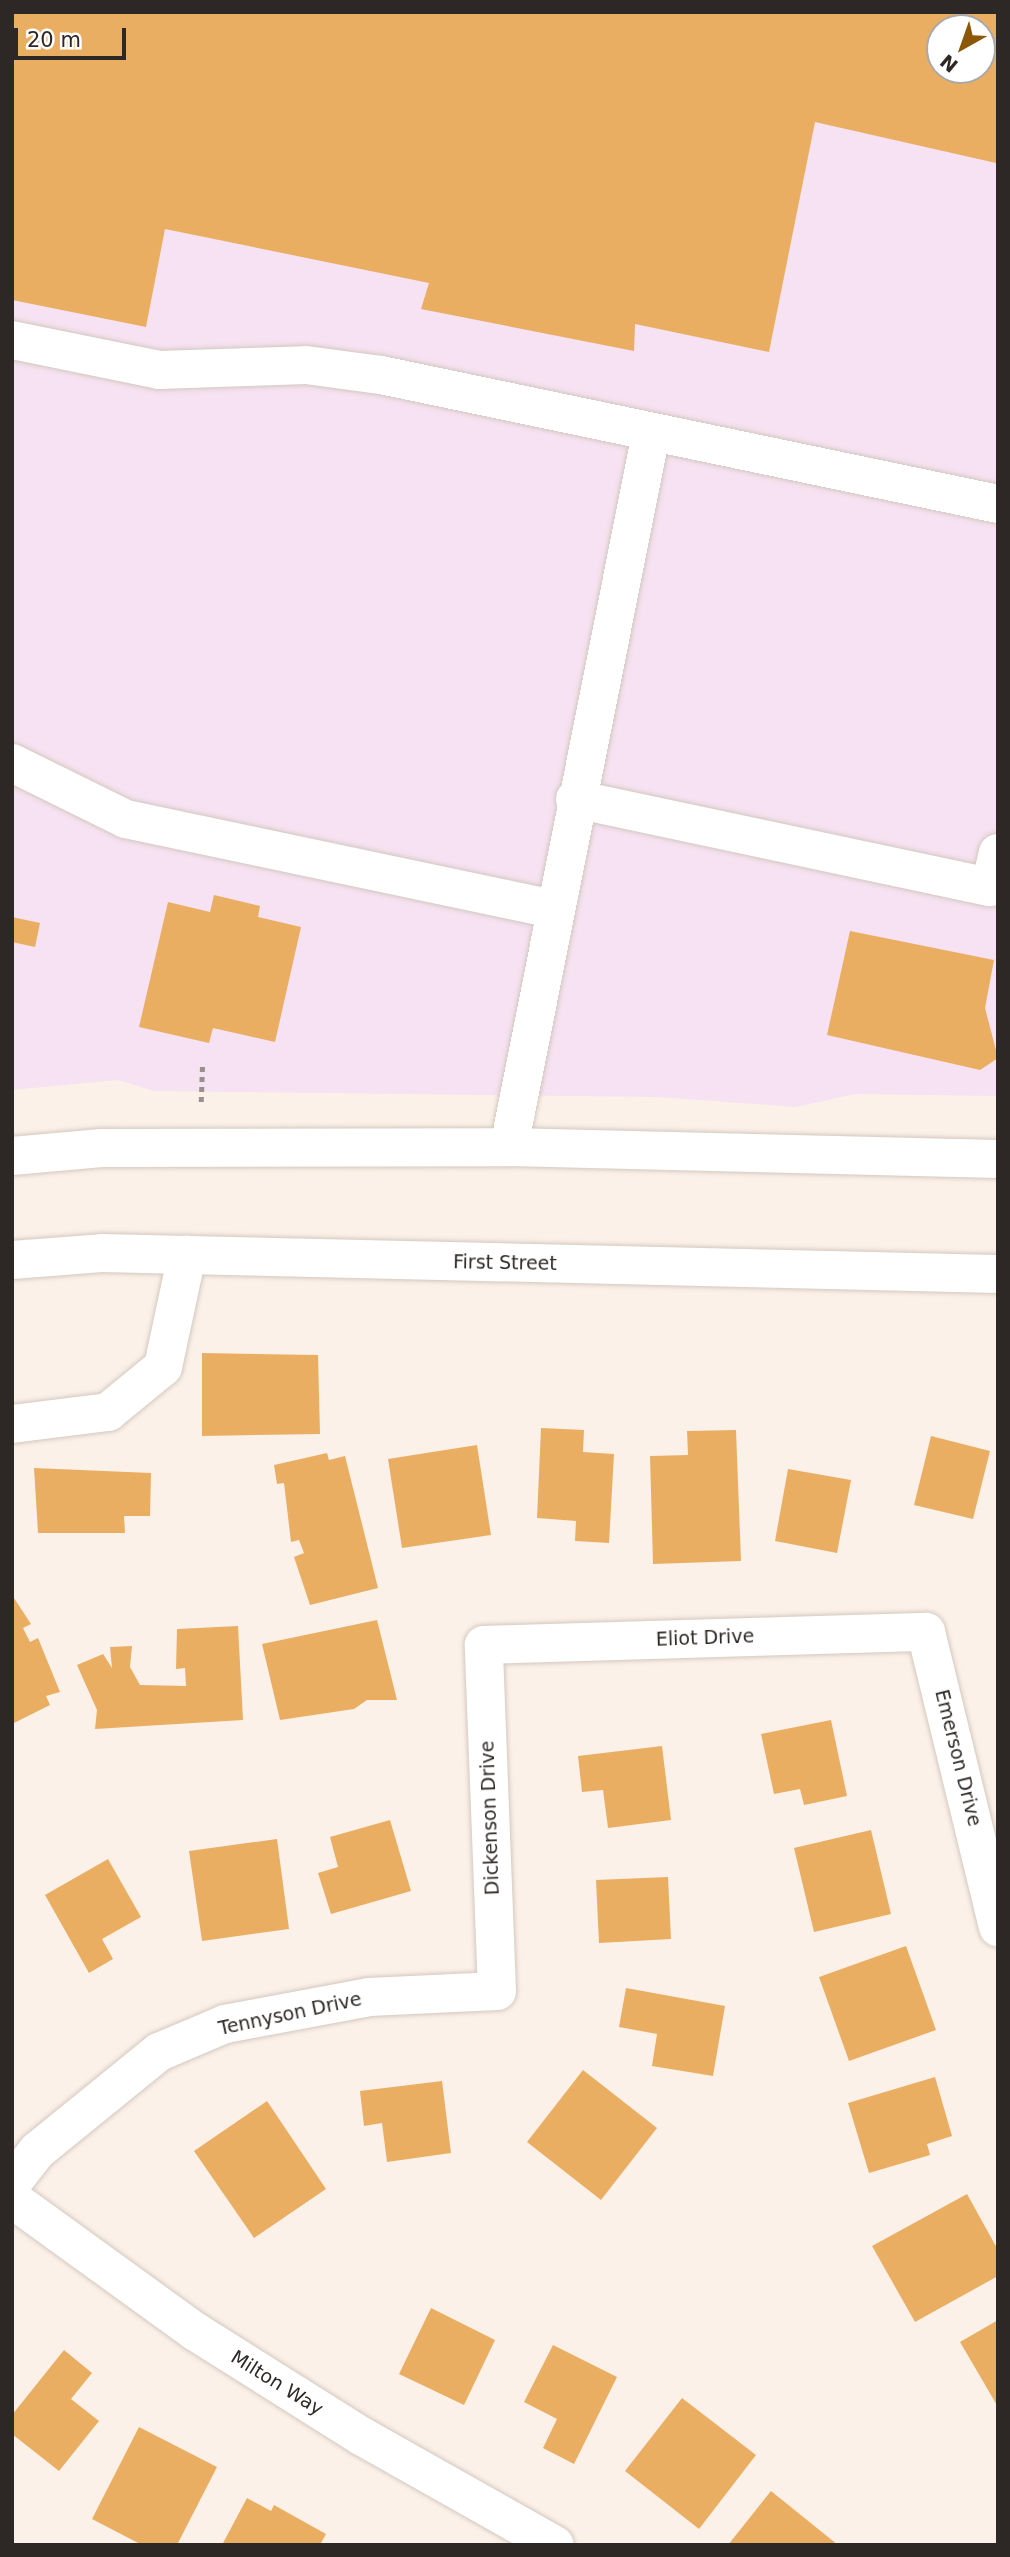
<!DOCTYPE html>
<style>
body{margin:0}
#map{position:relative;width:1010px;height:2557px;overflow:hidden;background:#fcf1e8;font-family:"DejaVu Sans",sans-serif}
div>[style]{position:absolute}
.commercial>*{inset:0;background:#f6e2f2}
.building>*{inset:0;background:#eaae63}
.path>*{height:4.5px;margin-top:-2.25px;transform-origin:0;background:repeating-linear-gradient(90deg,#98908a 0 5px,transparent 0 10px)}
.roads{filter:drop-shadow(0 0 2px #d3c8bf) drop-shadow(0 0 2px #d3c8bf)}
.minor>*{height:38px;margin:-19px;padding:0 19px;transform-origin:19px;border-radius:19px;background:#fff}
.major>*{height:38px;margin:-19px;padding:0 19px;transform-origin:19px;border-radius:19px;background:#fff}
span{translate:-50% -50%;white-space:nowrap;text-align:center;line-height:1.15;-webkit-text-stroke:7px #fff;paint-order:stroke}
.street-label{font-size:19px;color:#2d2825}
.frame{position:absolute;inset:0;border:14px solid #2d2825;pointer-events:none}
.north{position:absolute;left:926px;top:14px;width:70px;height:70px;box-sizing:border-box;background:#fff;border:2px solid #aba9a8;border-radius:50%;rotate:220deg;font-size:19px;font-weight:700;line-height:28px;text-align:center;color:#2d2825}
.north::after{content:'';display:block;margin:auto;width:24px;height:32px;background:#8d570a;clip-path:polygon(50% 0,100% 100%,50% 72%,0 100%)}
.scale{position:absolute;left:14px;top:28px;width:112px;height:32px;box-sizing:border-box;border:4px solid #2d2825;border-top:0;padding-left:9px;font-size:21px;line-height:24px;white-space:nowrap;color:#2d2825;-webkit-text-stroke:5px #fff;paint-order:stroke}
</style>
<div id="map">
<div class="commercial">
<div style="clip-path:polygon(evenodd,12px 12px,998px 12px,998px 1096px,856px 1094px,795px 1107px,657px 1097px,154px 1091px,118px 1080px,12px 1090px,12px 12px,940px 28px,982px 28px,982px 70px,940px 70px,940px 28px)"></div>
</div>
<div class="building">
<div style="clip-path:polygon(evenodd,12px 12px,998px 12px,998px 155px,996px 163px,815px 122px,769px 352px,635px 324px,634px 351px,421px 309px,429px 283px,165px 229px,146px 327px,12px 300px,12px 12px,940px 28px,982px 28px,982px 70px,940px 70px,940px 28px)"></div>
<div style="clip-path:polygon(214px 895px,260px 906px,258px 917px,301px 927px,275px 1042px,213px 1028px,209px 1043px,139px 1027px,168px 902px,210px 912px)"></div>
<div style="clip-path:polygon(12px 917px,40px 923px,35px 947px,12px 942px)"></div>
<div style="clip-path:polygon(850px 931px,994px 960px,985px 1008px,998px 1058px,980px 1070px,827px 1035px)"></div>
<div style="clip-path:polygon(202px 1353px,318px 1355px,320px 1434px,202px 1436px)"></div>
<div style="clip-path:polygon(541px 1428px,584px 1430px,583px 1452px,614px 1454px,609px 1543px,575px 1541px,576px 1521px,537px 1518px)"></div>
<div style="clip-path:polygon(736px 1430px,741px 1561px,653px 1564px,650px 1456px,688px 1455px,687px 1431px)"></div>
<div style="clip-path:polygon(931px 1436px,990px 1451px,973px 1519px,914px 1505px)"></div>
<div style="clip-path:polygon(477px 1445px,491px 1535px,402px 1548px,388px 1459px)"></div>
<div style="clip-path:polygon(327px 1453px,329px 1460px,345px 1456px,378px 1588px,310px 1605px,294px 1557px,304px 1553px,299px 1540px,291px 1542px,284px 1483px,277px 1484px,274px 1465px)"></div>
<div style="clip-path:polygon(34px 1468px,151px 1473px,150px 1516px,124px 1516px,125px 1533px,38px 1533px)"></div>
<div style="clip-path:polygon(788px 1469px,851px 1480px,837px 1553px,775px 1541px)"></div>
<div style="clip-path:polygon(12px 1595px,31px 1624px,23px 1628px,30px 1642px,38px 1638px,60px 1692px,46px 1696px,50px 1705px,12px 1724px)"></div>
<div style="clip-path:polygon(377px 1620px,397px 1700px,367px 1700px,354px 1709px,280px 1720px,262px 1644px)"></div>
<div style="clip-path:polygon(238px 1626px,243px 1720px,95px 1729px,97px 1710px,77px 1665px,103px 1654px,112px 1668px,110px 1647px,132px 1646px,130px 1667px,140px 1685px,186px 1686px,185px 1668px,176px 1669px,177px 1629px)"></div>
<div style="clip-path:polygon(831px 1720px,847px 1796px,804px 1805px,800px 1789px,774px 1794px,761px 1734px)"></div>
<div style="clip-path:polygon(662px 1746px,671px 1820px,608px 1828px,603px 1790px,582px 1792px,578px 1756px)"></div>
<div style="clip-path:polygon(390px 1820px,411px 1891px,331px 1914px,318px 1873px,338px 1867px,330px 1837px)"></div>
<div style="clip-path:polygon(871px 1830px,891px 1914px,814px 1932px,794px 1848px)"></div>
<div style="clip-path:polygon(277px 1839px,289px 1929px,202px 1941px,189px 1851px)"></div>
<div style="clip-path:polygon(108px 1859px,141px 1917px,102px 1939px,113px 1959px,89px 1973px,45px 1895px)"></div>
<div style="clip-path:polygon(668px 1877px,671px 1939px,599px 1943px,596px 1880px)"></div>
<div style="clip-path:polygon(906px 1946px,936px 2030px,849px 2061px,819px 1977px)"></div>
<div style="clip-path:polygon(626px 1988px,725px 2006px,713px 2076px,652px 2066px,657px 2034px,619px 2027px)"></div>
<div style="clip-path:polygon(583px 2070px,657px 2128px,601px 2200px,527px 2142px)"></div>
<div style="clip-path:polygon(935px 2077px,952px 2136px,927px 2144px,930px 2155px,869px 2173px,848px 2103px)"></div>
<div style="clip-path:polygon(442px 2081px,451px 2153px,387px 2162px,382px 2123px,364px 2126px,360px 2091px)"></div>
<div style="clip-path:polygon(267px 2101px,326px 2189px,254px 2238px,194px 2151px)"></div>
<div style="clip-path:polygon(967px 2194px,998px 2250px,998px 2276px,915px 2322px,872px 2246px)"></div>
<div style="clip-path:polygon(431px 2308px,495px 2340px,464px 2405px,399px 2374px)"></div>
<div style="clip-path:polygon(998px 2320px,998px 2407px,960px 2342px)"></div>
<div style="clip-path:polygon(553px 2345px,617px 2377px,574px 2464px,543px 2448px,557px 2419px,524px 2402px)"></div>
<div style="clip-path:polygon(64px 2350px,92px 2373px,71px 2399px,99px 2421px,59px 2471px,12px 2434px,12px 2415px)"></div>
<div style="clip-path:polygon(682px 2398px,756px 2455px,699px 2529px,625px 2471px)"></div>
<div style="clip-path:polygon(139px 2427px,217px 2467px,177px 2545px,142px 2545px,92px 2519px)"></div>
<div style="clip-path:polygon(771px 2491px,838px 2545px,728px 2545px)"></div>
<div style="clip-path:polygon(247px 2498px,271px 2511px,274px 2505px,326px 2534px,320px 2545px,222px 2545px)"></div>
</div>
<div class="path">
<div style="left:201px;top:1102px;width:36px;rotate:-88deg"></div>
</div>
<div class="roads">
<div class="minor">
<div style="left:12px;top:340px;width:150px;rotate:11.5deg"></div>
<div style="left:159px;top:370px;width:147px;rotate:-1.9deg"></div>
<div style="left:306px;top:365px;width:76px;rotate:7.6deg"></div>
<div style="left:381px;top:375px;width:630px;rotate:11.81deg"></div>
<div style="left:12px;top:763px;width:127px;rotate:26.2deg"></div>
<div style="left:126px;top:819px;width:435px;rotate:11.9deg"></div>
<div style="left:575px;top:799px;width:424px;rotate:12deg"></div>
<div style="left:990px;top:887px;width:35px;rotate:-77deg"></div>
<div style="left:509px;top:1147px;width:728px;rotate:-78.75deg"></div>
<div style="left:12px;top:1424px;width:97px;rotate:-7.1deg"></div>
<div style="left:108px;top:1412px;width:71px;rotate:-39.3deg"></div>
<div style="left:163px;top:1367px;width:115px;rotate:-77.9deg"></div>
<div style="left:12px;top:2183px;width:41px;rotate:-52deg"></div>
<div style="left:37px;top:2151px;width:157px;rotate:-39.1deg"></div>
<div style="left:159px;top:2052px;width:72px;rotate:-23deg"></div>
<div style="left:225px;top:2024px;width:147px;rotate:-10.6deg"></div>
<div style="left:369px;top:1997px;width:128px;rotate:-2.7deg"></div>
<div style="left:497px;top:1991px;width:346px;rotate:-92.2deg"></div>
<div style="left:484px;top:1645px;width:442px;rotate:-1.7deg"></div>
<div style="left:926px;top:1632px;width:304px;rotate:76.3deg"></div>
<div style="left:12px;top:2199px;width:227px;rotate:35.9deg"></div>
<div style="left:196px;top:2332px;width:197px;rotate:32.2deg"></div>
<div style="left:363px;top:2437px;width:220px;rotate:29.4deg"></div>
</div>
<div class="major">
<div style="left:12px;top:1156px;width:90px;rotate:-5.1deg"></div>
<div style="left:102px;top:1148px;width:407px;rotate:-0.1deg"></div>
<div style="left:509px;top:1147px;width:489px;rotate:1.4deg"></div>
<div style="left:12px;top:1260px;width:90px;rotate:-4.4deg"></div>
<div style="left:102px;top:1253px;width:896px;rotate:1.34deg"></div>
</div>
</div>
<div class="street-label">
<span style="left:505px;top:1263px;rotate:1deg">First Street</span>
<span style="left:705px;top:1638px;rotate:-2deg">Eliot Drive</span>
<span style="left:958px;top:1758px;rotate:76deg">Emerson Drive</span>
<span style="left:490px;top:1818px;rotate:-92deg">Dickenson Drive</span>
<span style="left:290px;top:2014px;rotate:-12deg">Tennyson Drive</span>
<span style="left:277px;top:2383px;rotate:32deg">Milton Way</span>
</div>
<div class="frame"></div>
<div class="north">N</div>
<div class="scale">20 m</div>
</div>
